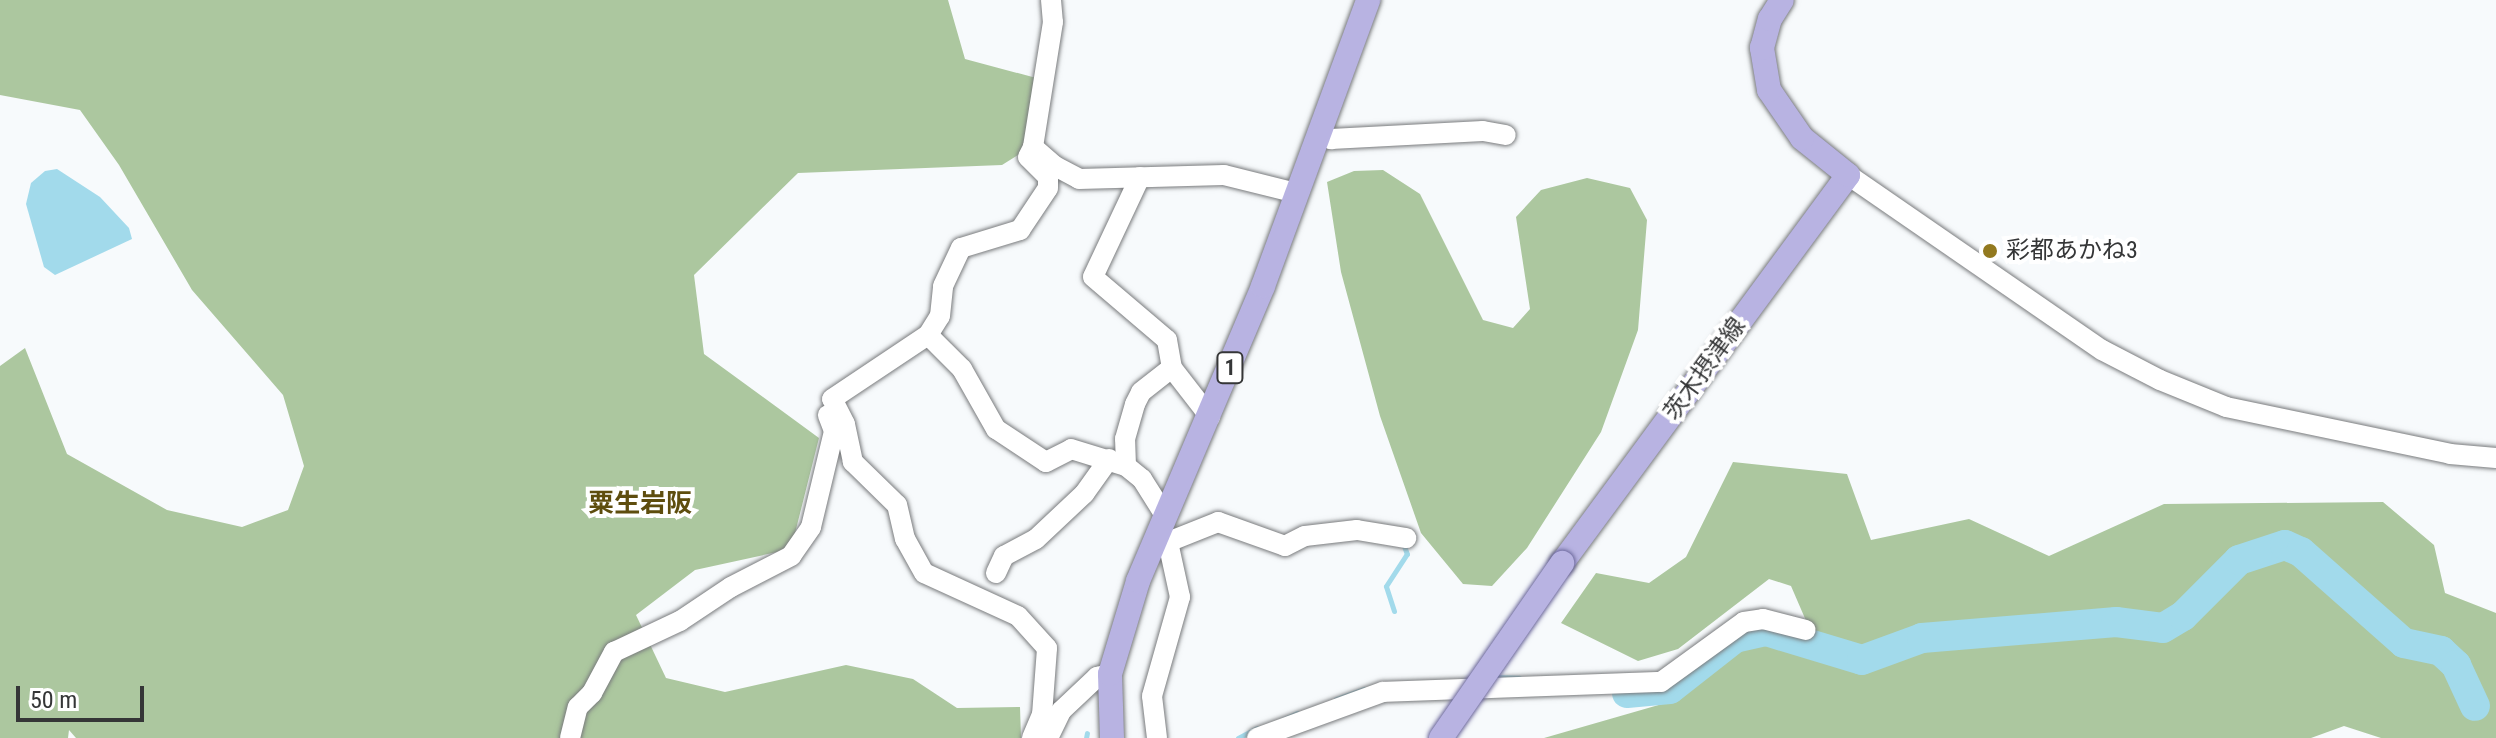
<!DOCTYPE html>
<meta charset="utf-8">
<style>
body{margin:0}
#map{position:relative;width:2496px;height:738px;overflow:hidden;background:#f7fafc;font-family:"Roboto Condensed","Noto Sans JP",sans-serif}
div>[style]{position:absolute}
.forest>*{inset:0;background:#acc79f}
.water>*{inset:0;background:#a2daeb}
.stream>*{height:5px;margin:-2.5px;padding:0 2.5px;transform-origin:2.5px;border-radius:2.5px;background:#a2daeb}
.river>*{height:30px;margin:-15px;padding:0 15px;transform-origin:15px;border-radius:15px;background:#a2daeb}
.roads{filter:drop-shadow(0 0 2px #797b7d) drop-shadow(0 0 2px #797b7d)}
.minor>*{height:20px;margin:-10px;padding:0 10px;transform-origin:10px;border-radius:10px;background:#fff}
.major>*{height:24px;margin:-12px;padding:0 12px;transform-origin:12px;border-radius:12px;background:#b8b3e2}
.bridges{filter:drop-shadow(0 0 2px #6b679a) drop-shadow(0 0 2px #6b679a)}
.major-bridge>*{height:24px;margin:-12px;padding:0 12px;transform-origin:12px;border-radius:12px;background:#b8b3e2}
.dots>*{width:22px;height:22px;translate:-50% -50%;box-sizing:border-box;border:4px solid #fff;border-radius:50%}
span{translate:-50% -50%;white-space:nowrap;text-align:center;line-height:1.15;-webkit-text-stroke:8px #fff;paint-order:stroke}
.shield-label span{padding:2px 6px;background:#fff;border:2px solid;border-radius:6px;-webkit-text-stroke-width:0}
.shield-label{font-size:22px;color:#353637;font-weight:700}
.poi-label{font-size:24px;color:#353637}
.left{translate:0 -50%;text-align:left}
.street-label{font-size:24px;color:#353637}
.neighbourhood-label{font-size:26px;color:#5e4d0e;font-weight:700}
.scale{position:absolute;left:16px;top:686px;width:128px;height:36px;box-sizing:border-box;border:4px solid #353637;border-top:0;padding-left:10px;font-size:24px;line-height:28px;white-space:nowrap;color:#353637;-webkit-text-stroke:6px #fff;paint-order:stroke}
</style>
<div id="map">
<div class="forest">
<div style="clip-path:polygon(0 0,948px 0,965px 59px,1040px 79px,1029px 148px,1002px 165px,798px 173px,694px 275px,704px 354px,819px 438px,791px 549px,695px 570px,636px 615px,666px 678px,725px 692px,846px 665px,913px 679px,957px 708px,1020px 707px,1021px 738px,76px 738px,69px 730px,68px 738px,0 738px,0 366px,25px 348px,67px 454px,167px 510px,242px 527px,288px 510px,304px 466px,283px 395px,192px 290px,119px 165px,80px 110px,0 95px)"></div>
<div style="clip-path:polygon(1383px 170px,1420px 194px,1483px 320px,1513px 328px,1530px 309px,1516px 217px,1541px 190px,1587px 178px,1630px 188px,1647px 220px,1638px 330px,1601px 432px,1527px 548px,1492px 586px,1463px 584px,1421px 533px,1380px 416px,1341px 272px,1327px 182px,1354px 171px)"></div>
<div style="clip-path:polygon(1733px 462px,1847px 474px,1871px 540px,1969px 519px,2049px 556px,2164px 504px,2383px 502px,2434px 545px,2445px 593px,2496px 613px,2496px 738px,2381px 738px,2344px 726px,2311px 738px,1544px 738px,1669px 702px,1735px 646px,1810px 630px,1791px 586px,1769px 579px,1678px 649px,1638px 661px,1561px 623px,1596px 573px,1649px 583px,1686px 557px)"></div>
</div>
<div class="water">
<div style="clip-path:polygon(57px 169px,100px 197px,129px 228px,132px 239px,55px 275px,44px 267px,26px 204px,31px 183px,45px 171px)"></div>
</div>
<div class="stream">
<div style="left:1394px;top:611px;width:26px;rotate:-108deg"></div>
<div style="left:1386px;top:586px;width:38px;rotate:-57deg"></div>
<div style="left:1407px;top:554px;width:9px;rotate:-111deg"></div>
<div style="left:1494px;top:677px;width:25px;rotate:2deg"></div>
<div style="left:1336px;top:699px;width:30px;rotate:-20deg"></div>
<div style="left:1278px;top:722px;width:21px;rotate:-25deg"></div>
<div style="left:1086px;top:738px;width:5px;rotate:-79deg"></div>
<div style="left:1238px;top:738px;width:21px;rotate:-28deg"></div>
</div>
<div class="river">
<div style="left:1627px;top:693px;width:43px;rotate:-5.3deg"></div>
<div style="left:1670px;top:689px;width:83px;rotate:-38.1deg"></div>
<div style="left:1735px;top:638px;width:32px;rotate:-13deg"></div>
<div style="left:1766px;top:631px;width:100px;rotate:16.8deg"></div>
<div style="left:1862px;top:660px;width:64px;rotate:-20.1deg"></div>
<div style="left:1922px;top:638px;width:195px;rotate:-4.7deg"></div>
<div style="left:2116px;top:622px;width:47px;rotate:7.3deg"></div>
<div style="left:2163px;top:628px;width:23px;rotate:-31deg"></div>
<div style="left:2183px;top:616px;width:79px;rotate:-45deg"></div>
<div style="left:2239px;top:560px;width:48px;rotate:-18.1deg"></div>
<div style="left:2285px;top:545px;width:17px;rotate:24deg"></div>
<div style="left:2301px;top:552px;width:137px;rotate:41.5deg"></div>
<div style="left:2404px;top:643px;width:38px;rotate:12deg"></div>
<div style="left:2441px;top:651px;width:21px;rotate:43deg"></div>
<div style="left:2456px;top:665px;width:45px;rotate:65.1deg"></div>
</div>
<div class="roads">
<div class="minor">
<div style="left:1051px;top:0;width:22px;rotate:85deg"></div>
<div style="left:1053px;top:22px;width:127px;rotate:99.1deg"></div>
<div style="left:1033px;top:147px;width:29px;rotate:41deg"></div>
<div style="left:1055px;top:166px;width:27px;rotate:28deg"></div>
<div style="left:1079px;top:179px;width:145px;rotate:-1.6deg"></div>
<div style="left:1224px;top:175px;width:74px;rotate:14deg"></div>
<div style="left:1320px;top:133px;width:13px;rotate:29deg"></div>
<div style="left:1331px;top:139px;width:152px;rotate:-3deg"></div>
<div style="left:1483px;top:131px;width:23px;rotate:10deg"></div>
<div style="left:1848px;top:175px;width:308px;rotate:34.6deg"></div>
<div style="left:2102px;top:350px;width:65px;rotate:27.3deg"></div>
<div style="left:2160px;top:380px;width:71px;rotate:22.2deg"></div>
<div style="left:2226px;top:407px;width:229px;rotate:11.8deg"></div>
<div style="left:2450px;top:454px;width:46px;rotate:5deg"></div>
<div style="left:1140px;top:177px;width:110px;rotate:115.2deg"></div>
<div style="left:1093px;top:277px;width:97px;rotate:40.4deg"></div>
<div style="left:1167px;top:340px;width:28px;rotate:80deg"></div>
<div style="left:1172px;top:368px;width:62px;rotate:52.2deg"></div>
<div style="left:928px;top:335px;width:48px;rotate:45deg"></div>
<div style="left:962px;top:369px;width:69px;rotate:60.5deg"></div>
<div style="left:996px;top:429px;width:60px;rotate:33.4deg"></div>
<div style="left:1046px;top:462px;width:28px;rotate:-27deg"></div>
<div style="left:1071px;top:449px;width:58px;rotate:17.2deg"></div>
<div style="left:1126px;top:466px;width:21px;rotate:39deg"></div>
<div style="left:1142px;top:479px;width:45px;rotate:57.7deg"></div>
<div style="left:1126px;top:466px;width:27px;rotate:-92deg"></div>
<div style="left:1125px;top:439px;width:36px;rotate:-74deg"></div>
<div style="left:1135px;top:404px;width:13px;rotate:-63deg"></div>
<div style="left:1141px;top:392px;width:39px;rotate:-38deg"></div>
<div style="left:1168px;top:542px;width:54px;rotate:-21.8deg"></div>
<div style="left:1218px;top:522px;width:71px;rotate:19.7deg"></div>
<div style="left:1285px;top:546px;width:22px;rotate:-27deg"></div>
<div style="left:1305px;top:536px;width:52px;rotate:-6.6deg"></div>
<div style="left:1357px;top:530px;width:50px;rotate:9.3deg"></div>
<div style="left:996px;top:573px;width:19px;rotate:-65deg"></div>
<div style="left:1004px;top:556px;width:36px;rotate:-28deg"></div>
<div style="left:1036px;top:539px;width:66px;rotate:-43.2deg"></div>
<div style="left:1084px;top:494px;width:43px;rotate:-54.5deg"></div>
<div style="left:570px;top:738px;width:32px;rotate:-76deg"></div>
<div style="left:578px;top:707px;width:20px;rotate:-45deg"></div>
<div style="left:592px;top:693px;width:47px;rotate:-61.8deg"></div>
<div style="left:614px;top:652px;width:73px;rotate:-25.2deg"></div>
<div style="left:680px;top:621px;width:61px;rotate:-33.7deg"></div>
<div style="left:731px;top:587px;width:68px;rotate:-27.3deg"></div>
<div style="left:791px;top:556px;width:35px;rotate:-55deg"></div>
<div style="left:811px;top:527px;width:99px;rotate:-76.5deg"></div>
<div style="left:834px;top:431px;width:17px;rotate:-111deg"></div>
<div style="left:1032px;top:738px;width:25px;rotate:-67deg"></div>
<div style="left:1042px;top:715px;width:67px;rotate:-85.7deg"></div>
<div style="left:1047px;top:648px;width:43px;rotate:-132.2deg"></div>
<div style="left:1018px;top:616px;width:103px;rotate:-155.4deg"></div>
<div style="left:924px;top:573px;width:39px;rotate:-119deg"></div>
<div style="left:905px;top:539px;width:35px;rotate:-103deg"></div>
<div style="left:897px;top:505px;width:62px;rotate:-135.7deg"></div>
<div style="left:853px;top:462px;width:39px;rotate:-102deg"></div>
<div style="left:845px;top:424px;width:28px;rotate:-117deg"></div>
<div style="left:832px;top:399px;width:115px;rotate:-33.7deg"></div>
<div style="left:928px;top:335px;width:22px;rotate:-58deg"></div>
<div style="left:940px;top:316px;width:30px;rotate:-84deg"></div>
<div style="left:943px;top:286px;width:42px;rotate:-64.7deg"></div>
<div style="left:961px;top:248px;width:62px;rotate:-17deg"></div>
<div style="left:1020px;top:230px;width:50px;rotate:-56.3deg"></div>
<div style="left:1048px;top:188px;width:11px;rotate:-90deg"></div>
<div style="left:1048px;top:177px;width:28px;rotate:-135deg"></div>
<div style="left:1028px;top:157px;width:11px;rotate:-63deg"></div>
<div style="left:1048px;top:738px;width:30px;rotate:-64deg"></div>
<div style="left:1061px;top:711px;width:50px;rotate:-43.4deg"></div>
<div style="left:1097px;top:677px;width:13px;rotate:-13deg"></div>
<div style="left:1157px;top:738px;width:42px;rotate:-96.8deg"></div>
<div style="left:1152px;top:696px;width:103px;rotate:-74.2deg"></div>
<div style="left:1180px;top:597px;width:56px;rotate:-102.3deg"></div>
<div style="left:1168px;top:542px;width:9px;rotate:-162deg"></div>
<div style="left:1257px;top:738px;width:134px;rotate:-20.1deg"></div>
<div style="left:1383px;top:692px;width:278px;rotate:-2.1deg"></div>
<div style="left:1661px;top:682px;width:102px;rotate:-35.9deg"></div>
<div style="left:1744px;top:622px;width:19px;rotate:-9deg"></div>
<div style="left:1763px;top:619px;width:44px;rotate:14.3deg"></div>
</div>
<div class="major">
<div style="left:1562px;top:563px;width:482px;rotate:-53.6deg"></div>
<div style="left:1848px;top:175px;width:59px;rotate:-141.2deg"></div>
<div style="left:1802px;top:138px;width:58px;rotate:-124.5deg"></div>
<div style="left:1769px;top:90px;width:43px;rotate:-99.5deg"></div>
<div style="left:1762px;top:48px;width:30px;rotate:-75deg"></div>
<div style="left:1770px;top:19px;width:22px;rotate:-58deg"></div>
<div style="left:1112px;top:738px;width:64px;rotate:-91.8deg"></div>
<div style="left:1110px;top:674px;width:97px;rotate:-73.2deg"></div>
<div style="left:1138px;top:581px;width:320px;rotate:-67deg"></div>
<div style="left:1263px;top:286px;width:305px;rotate:-69.8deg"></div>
</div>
</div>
<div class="bridges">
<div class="major-bridge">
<div style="left:1441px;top:738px;width:213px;rotate:-55.3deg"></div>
</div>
</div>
<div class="dots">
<div style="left:1990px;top:251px;background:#92791f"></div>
</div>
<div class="shield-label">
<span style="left:1230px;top:368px">1</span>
</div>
<div class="poi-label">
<span class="left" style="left:2006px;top:251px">彩都あかね3</span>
</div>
<div class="street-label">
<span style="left:1705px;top:369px;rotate:-54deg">茨木摂津線</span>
</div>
<div class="neighbourhood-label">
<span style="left:640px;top:504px">粟生岩阪</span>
</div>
<div class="scale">50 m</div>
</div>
